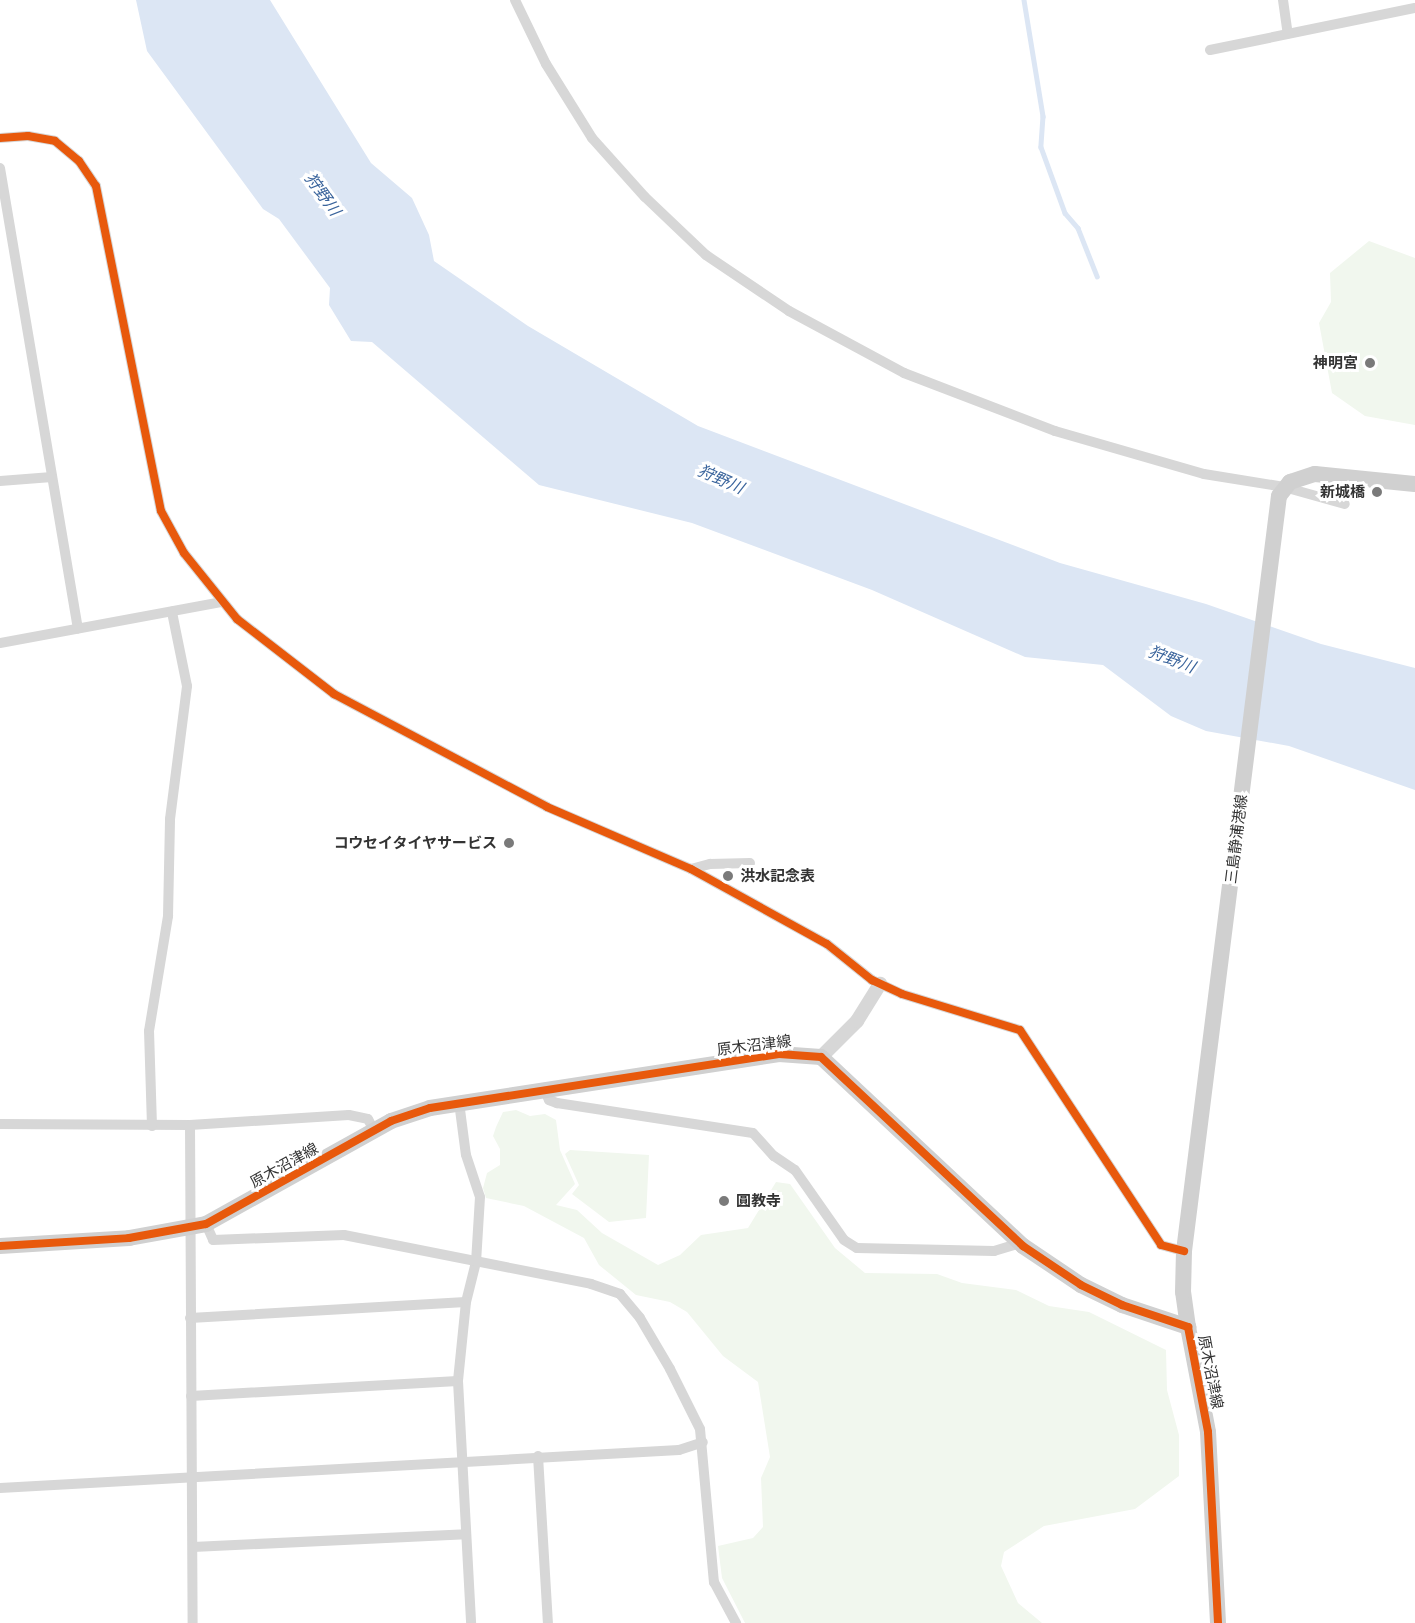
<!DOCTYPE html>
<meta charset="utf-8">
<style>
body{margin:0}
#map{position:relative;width:1415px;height:1623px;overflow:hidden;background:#fff;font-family:"PT Sans Narrow","Noto Sans JP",sans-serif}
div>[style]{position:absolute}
.green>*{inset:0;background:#f1f7ee}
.water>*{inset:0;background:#dce6f4}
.stream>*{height:4.5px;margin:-2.25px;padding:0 2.25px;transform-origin:2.25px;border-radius:2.25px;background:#dce6f4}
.minor>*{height:10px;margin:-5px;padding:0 5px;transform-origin:5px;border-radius:5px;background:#d7d7d7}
.tertiary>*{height:14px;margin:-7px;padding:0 7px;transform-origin:7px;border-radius:7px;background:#d7d7d7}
.secondary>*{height:16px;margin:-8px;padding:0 8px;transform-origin:8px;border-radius:8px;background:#d0d0d0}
.cycleway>*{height:8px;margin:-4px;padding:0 4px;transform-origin:4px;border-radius:4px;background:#e8590c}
.dots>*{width:16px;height:16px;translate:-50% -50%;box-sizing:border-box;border:3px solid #fff;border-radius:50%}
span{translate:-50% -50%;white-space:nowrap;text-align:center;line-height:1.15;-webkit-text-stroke:6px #fff;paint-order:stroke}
.poi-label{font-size:15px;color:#333;font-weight:700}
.right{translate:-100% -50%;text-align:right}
.left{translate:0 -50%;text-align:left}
.street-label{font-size:15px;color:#333}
.water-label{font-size:16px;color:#3a649c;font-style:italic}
</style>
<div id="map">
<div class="green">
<div style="clip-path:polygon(1369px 241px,1415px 258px,1415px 425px,1365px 416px,1332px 393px,1319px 323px,1331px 302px,1330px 273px)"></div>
<div style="clip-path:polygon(516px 1110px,530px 1116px,545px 1114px,556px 1120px,560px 1150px,575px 1184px,556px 1205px,577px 1210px,602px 1233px,658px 1265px,680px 1255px,701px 1235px,748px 1228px,776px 1182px,790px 1184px,835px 1248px,865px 1273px,937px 1274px,962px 1283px,1016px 1290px,1049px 1306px,1089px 1312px,1166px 1350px,1167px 1390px,1179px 1435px,1179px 1476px,1135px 1509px,1044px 1526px,1004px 1552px,1001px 1566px,1018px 1603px,1042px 1623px,745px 1623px,722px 1578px,718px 1546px,753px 1538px,763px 1527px,761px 1478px,770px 1457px,758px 1382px,723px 1356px,687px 1312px,670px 1302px,636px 1295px,599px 1265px,584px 1238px,524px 1206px,486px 1198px,483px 1188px,487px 1173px,500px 1165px,500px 1149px,493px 1136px,496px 1127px,503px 1112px)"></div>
<div style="clip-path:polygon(570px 1150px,649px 1155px,646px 1218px,609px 1222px,572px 1194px,579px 1185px,565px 1154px)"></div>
</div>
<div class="water">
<div style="clip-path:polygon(136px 0,270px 0,371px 163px,412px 198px,429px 235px,434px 261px,528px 326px,698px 426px,1060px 563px,1206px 604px,1321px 644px,1415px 668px,1415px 790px,1289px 746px,1206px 731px,1171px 716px,1103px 665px,1025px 657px,872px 590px,692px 523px,539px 485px,372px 342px,351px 341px,329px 305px,330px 288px,279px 219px,263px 209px,147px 51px)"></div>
</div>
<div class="stream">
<div style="left:1024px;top:0;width:118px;rotate:80.7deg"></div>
<div style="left:1043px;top:116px;width:31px;rotate:94deg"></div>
<div style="left:1041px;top:147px;width:70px;rotate:70deg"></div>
<div style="left:1065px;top:213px;width:20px;rotate:49deg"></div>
<div style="left:1078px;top:228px;width:52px;rotate:68.4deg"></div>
</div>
<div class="minor">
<div style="left:515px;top:0;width:71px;rotate:64.2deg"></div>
<div style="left:546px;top:64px;width:87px;rotate:58.1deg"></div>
<div style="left:592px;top:138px;width:79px;rotate:48.1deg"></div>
<div style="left:645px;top:197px;width:84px;rotate:43.6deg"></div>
<div style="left:706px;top:255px;width:100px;rotate:34deg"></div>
<div style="left:789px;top:311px;width:131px;rotate:28.3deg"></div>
<div style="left:904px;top:373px;width:162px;rotate:21deg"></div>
<div style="left:1055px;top:431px;width:155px;rotate:16.1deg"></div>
<div style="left:1204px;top:474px;width:81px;rotate:9.2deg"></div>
<div style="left:1284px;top:487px;width:63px;rotate:15.6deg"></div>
<div style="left:1283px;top:0;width:34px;rotate:82deg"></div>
<div style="left:1210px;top:50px;width:209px;rotate:-11.6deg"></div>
<div style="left:0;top:138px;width:28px;rotate:-4deg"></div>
<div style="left:28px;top:136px;width:27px;rotate:10deg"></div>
<div style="left:55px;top:141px;width:31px;rotate:40deg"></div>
<div style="left:79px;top:161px;width:30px;rotate:56deg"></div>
<div style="left:96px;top:186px;width:331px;rotate:78.7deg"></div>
<div style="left:161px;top:511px;width:48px;rotate:61.3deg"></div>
<div style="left:184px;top:553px;width:85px;rotate:51.2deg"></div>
<div style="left:237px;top:619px;width:123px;rotate:37.7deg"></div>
<div style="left:334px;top:694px;width:241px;rotate:27.9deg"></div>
<div style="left:547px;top:807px;width:157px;rotate:23.3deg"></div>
<div style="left:691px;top:869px;width:155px;rotate:28.9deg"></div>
<div style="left:827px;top:944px;width:58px;rotate:38.7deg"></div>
<div style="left:872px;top:980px;width:33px;rotate:25deg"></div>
<div style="left:902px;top:994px;width:123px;rotate:17deg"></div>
<div style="left:1020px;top:1030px;width:257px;rotate:56.7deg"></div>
<div style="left:1161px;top:1245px;width:24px;rotate:15deg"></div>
<div style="left:0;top:168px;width:467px;rotate:80.4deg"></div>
<div style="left:0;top:481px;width:52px;rotate:-4.4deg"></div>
<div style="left:0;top:643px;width:226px;rotate:-10.5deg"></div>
<div style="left:691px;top:869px;width:20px;rotate:-15deg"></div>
<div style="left:710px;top:864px;width:40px;rotate:-1.4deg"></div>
<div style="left:545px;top:1091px;width:10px;rotate:66deg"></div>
<div style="left:549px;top:1100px;width:9px;rotate:21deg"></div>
<div style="left:557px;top:1103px;width:198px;rotate:8.7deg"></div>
<div style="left:753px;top:1133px;width:31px;rotate:48deg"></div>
<div style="left:774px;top:1156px;width:25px;rotate:34deg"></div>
<div style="left:795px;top:1170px;width:85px;rotate:55deg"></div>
<div style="left:844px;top:1240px;width:15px;rotate:32deg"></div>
<div style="left:857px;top:1248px;width:137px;rotate:1.3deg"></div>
<div style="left:994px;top:1251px;width:27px;rotate:-17deg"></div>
<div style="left:459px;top:1102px;width:53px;rotate:82.5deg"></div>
<div style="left:466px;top:1155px;width:44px;rotate:71.6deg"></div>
<div style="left:480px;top:1197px;width:65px;rotate:93.5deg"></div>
<div style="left:476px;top:1262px;width:41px;rotate:104deg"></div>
<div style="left:466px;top:1302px;width:79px;rotate:95.8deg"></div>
<div style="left:458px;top:1381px;width:242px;rotate:86.9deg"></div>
<div style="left:0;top:1124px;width:190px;rotate:0.3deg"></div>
<div style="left:190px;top:1125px;width:159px;rotate:-3.6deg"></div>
<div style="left:349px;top:1115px;width:19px;rotate:12deg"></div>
<div style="left:368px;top:1119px;width:13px;rotate:63deg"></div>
<div style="left:190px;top:1125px;width:498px;rotate:89.7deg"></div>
<div style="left:152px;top:1126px;width:95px;rotate:-91.8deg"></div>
<div style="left:149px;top:1031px;width:117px;rotate:-80.6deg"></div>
<div style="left:168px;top:916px;width:97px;rotate:-88.8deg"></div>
<div style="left:170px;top:819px;width:134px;rotate:-82.7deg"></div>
<div style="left:187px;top:686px;width:76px;rotate:-101.5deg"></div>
<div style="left:206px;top:1224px;width:17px;rotate:66deg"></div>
<div style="left:213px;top:1240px;width:131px;rotate:-2.2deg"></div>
<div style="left:344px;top:1235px;width:252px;rotate:11.2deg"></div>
<div style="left:591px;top:1284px;width:31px;rotate:19deg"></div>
<div style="left:620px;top:1294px;width:31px;rotate:50deg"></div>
<div style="left:640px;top:1318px;width:59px;rotate:59.5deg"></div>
<div style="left:670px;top:1369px;width:67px;rotate:63.4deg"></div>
<div style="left:700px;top:1429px;width:154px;rotate:84.8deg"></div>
<div style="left:714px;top:1582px;width:47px;rotate:61.8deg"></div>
<div style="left:190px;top:1318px;width:276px;rotate:-3.3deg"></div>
<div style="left:191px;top:1396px;width:267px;rotate:-3.2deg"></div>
<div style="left:538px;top:1456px;width:167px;rotate:86.6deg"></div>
<div style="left:0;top:1488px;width:680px;rotate:-3.2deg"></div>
<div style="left:679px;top:1450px;width:25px;rotate:-18deg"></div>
<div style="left:193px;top:1547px;width:273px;rotate:-2.7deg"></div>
</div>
<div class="tertiary">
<div style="left:821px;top:1057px;width:51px;rotate:-45deg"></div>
<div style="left:857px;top:1021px;width:44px;rotate:-58.1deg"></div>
</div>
<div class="secondary">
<div style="left:0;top:1246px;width:129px;rotate:-3.5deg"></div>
<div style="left:129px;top:1238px;width:78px;rotate:-10.3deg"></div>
<div style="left:206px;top:1224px;width:212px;rotate:-29.1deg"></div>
<div style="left:391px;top:1121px;width:41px;rotate:-18.4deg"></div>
<div style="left:430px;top:1108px;width:353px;rotate:-8.8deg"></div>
<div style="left:779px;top:1054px;width:42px;rotate:4.1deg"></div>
<div style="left:821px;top:1057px;width:277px;rotate:43.1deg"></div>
<div style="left:1023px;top:1246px;width:70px;rotate:33.9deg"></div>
<div style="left:1081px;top:1285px;width:46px;rotate:26deg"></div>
<div style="left:1122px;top:1305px;width:70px;rotate:18.4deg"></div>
<div style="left:1188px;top:1327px;width:107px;rotate:79.2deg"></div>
<div style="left:1208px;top:1432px;width:191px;rotate:87deg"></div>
<div style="left:1188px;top:1327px;width:35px;rotate:-98deg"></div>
<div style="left:1183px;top:1292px;width:41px;rotate:-88.6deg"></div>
<div style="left:1184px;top:1251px;width:761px;rotate:-82.83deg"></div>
<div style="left:1279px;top:496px;width:18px;rotate:-52deg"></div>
<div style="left:1290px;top:482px;width:26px;rotate:-18deg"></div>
<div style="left:1315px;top:474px;width:100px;rotate:5.7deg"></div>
</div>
<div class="cycleway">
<div style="left:0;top:138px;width:28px;rotate:-4deg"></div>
<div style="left:28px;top:136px;width:27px;rotate:10deg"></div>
<div style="left:55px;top:141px;width:31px;rotate:40deg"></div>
<div style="left:79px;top:161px;width:30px;rotate:56deg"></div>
<div style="left:96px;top:186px;width:331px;rotate:78.7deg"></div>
<div style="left:161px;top:511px;width:48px;rotate:61.3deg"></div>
<div style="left:184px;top:553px;width:85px;rotate:51.2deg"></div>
<div style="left:237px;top:619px;width:123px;rotate:37.7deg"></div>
<div style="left:334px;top:694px;width:241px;rotate:27.9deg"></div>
<div style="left:547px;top:807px;width:157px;rotate:23.3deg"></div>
<div style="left:691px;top:869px;width:155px;rotate:28.9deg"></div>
<div style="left:827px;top:944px;width:58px;rotate:38.7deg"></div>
<div style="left:872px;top:980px;width:33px;rotate:25deg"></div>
<div style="left:902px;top:994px;width:123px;rotate:17deg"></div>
<div style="left:1020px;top:1030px;width:257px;rotate:56.7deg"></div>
<div style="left:1161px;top:1245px;width:24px;rotate:15deg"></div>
<div style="left:0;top:1246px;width:129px;rotate:-3.5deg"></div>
<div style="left:129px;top:1238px;width:78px;rotate:-10.3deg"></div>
<div style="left:206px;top:1224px;width:212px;rotate:-29.1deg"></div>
<div style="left:391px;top:1121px;width:41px;rotate:-18.4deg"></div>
<div style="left:430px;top:1108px;width:353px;rotate:-8.8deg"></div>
<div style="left:779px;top:1054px;width:42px;rotate:4.1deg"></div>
<div style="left:821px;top:1057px;width:277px;rotate:43.1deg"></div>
<div style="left:1023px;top:1246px;width:70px;rotate:33.9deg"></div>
<div style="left:1081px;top:1285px;width:46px;rotate:26deg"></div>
<div style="left:1122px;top:1305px;width:70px;rotate:18.4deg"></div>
<div style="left:1188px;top:1327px;width:107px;rotate:79.2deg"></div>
<div style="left:1208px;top:1432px;width:191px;rotate:87deg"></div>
</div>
<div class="dots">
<div style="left:1370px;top:363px;background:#7a7a7a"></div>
<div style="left:1377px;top:492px;background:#7a7a7a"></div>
<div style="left:509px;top:843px;background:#7a7a7a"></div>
<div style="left:728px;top:876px;background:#7a7a7a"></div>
<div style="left:724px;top:1201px;background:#7a7a7a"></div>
</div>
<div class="poi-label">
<span class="right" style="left:1358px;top:363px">神明宮</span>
<span class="right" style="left:1365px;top:492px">新城橋</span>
<span class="right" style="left:497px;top:843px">コウセイタイヤサービス</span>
<span class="left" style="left:740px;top:876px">洪水記念表</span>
<span class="left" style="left:736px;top:1201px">圓教寺</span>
</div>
<div class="street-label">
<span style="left:1236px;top:839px;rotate:-83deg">三島静浦港線</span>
<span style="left:754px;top:1045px;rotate:-7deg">原木沼津線</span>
<span style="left:284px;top:1165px;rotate:-29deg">原木沼津線</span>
<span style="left:1211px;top:1372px;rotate:79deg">原木沼津線</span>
</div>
<div class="water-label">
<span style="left:323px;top:194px;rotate:54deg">狩野川</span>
<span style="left:721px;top:479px;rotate:24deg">狩野川</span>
<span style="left:1172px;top:659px;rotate:21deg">狩野川</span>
</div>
</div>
